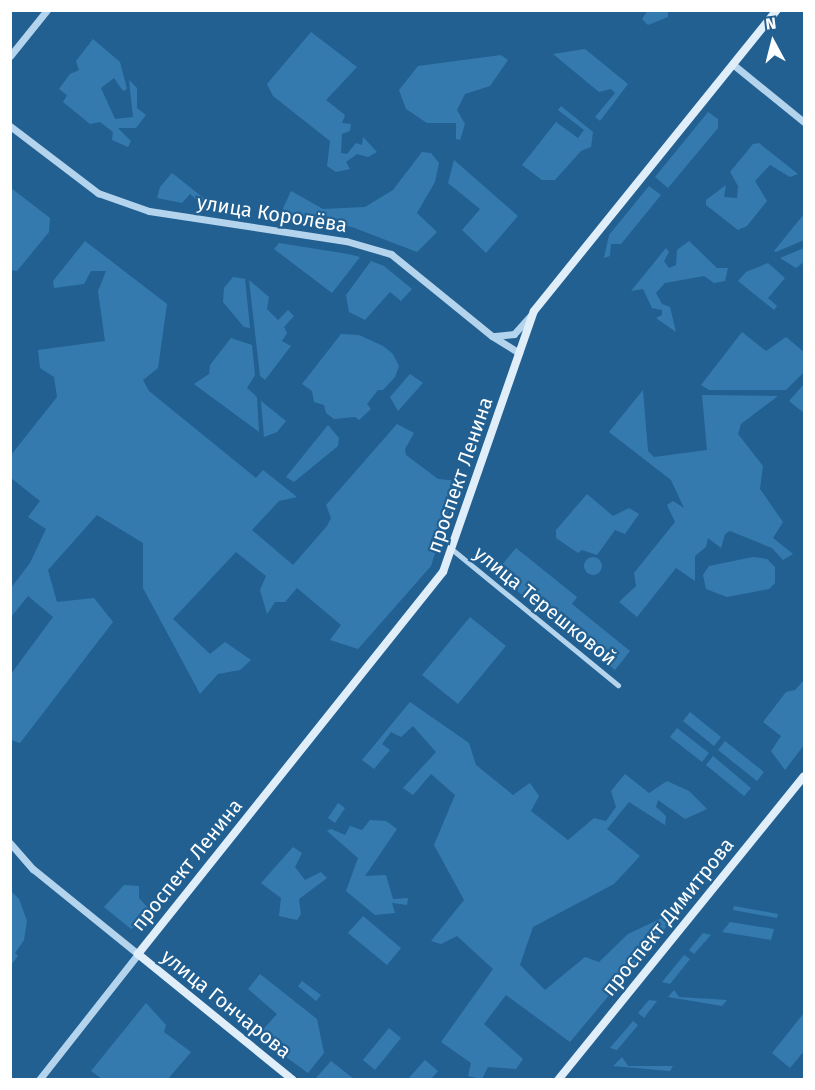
<!DOCTYPE html>
<meta charset="utf-8">
<style>
body{margin:0}
#map{position:relative;width:815px;height:1090px;overflow:hidden;background:#226092;font-family:"Fira Sans",sans-serif}
div>[style]{position:absolute}
.green>*{inset:0;background:#357aaf}
.round{border-radius:50%}
.minor>*{height:5px;margin:-2.5px;padding:0 2.5px;transform-origin:2.5px;border-radius:2.5px;background:#b4d4ed}
.tertiary>*{height:7px;margin:-3.5px;padding:0 3.5px;transform-origin:3.5px;border-radius:3.5px;background:#b4d4ed}
.secondary>*{height:8px;margin:-4px;padding:0 4px;transform-origin:4px;border-radius:4px;background:#e0eefa}
span{translate:-50% -50%;white-space:nowrap;text-align:center;line-height:1.15;-webkit-text-stroke:4.5px #226092;paint-order:stroke}
.street-label{font-size:20px;color:#fff}
.frame{position:absolute;inset:0;border:12px solid #fff;pointer-events:none}
.north{position:absolute;left:743px;top:12px;width:60px;height:60px;-webkit-text-stroke:4px #226092;paint-order:stroke;rotate:353deg;font-size:16px;font-weight:700;line-height:24px;text-align:center;color:#fff}
.north::after{content:'';display:block;margin:auto;width:21px;height:27px;background:#fff;clip-path:polygon(50% 0,100% 100%,50% 72%,0 100%)}
</style>
<div id="map">
<div class="green">
<div style="clip-path:polygon(647px 11px,668px 11px,668px 17px,648px 25px,642px 19px)"></div>
<div style="clip-path:polygon(311px 32px,357px 67px,326px 100px,345px 115px,342px 123px,351px 124px,350px 131px,342px 134px,341px 153px,347px 154px,356px 143px,362px 145px,363px 137px,377px 152px,368px 157px,357px 154px,346px 162px,350px 169px,336px 172px,327px 166px,330px 141px,273px 96px,267px 84px)"></div>
<div style="clip-path:polygon(93px 39px,120px 62px,127px 89px,123px 91px,114px 78px,101px 88px,115px 119px,133px 117px,129px 80px,137px 88px,137px 108px,146px 115px,136px 128px,118px 128px,131px 141px,128px 147px,112px 140px,113px 132px,100px 122px,90px 124px,63px 102px,67px 95px,59px 89px,70px 74px,79px 70px,76px 61px)"></div>
<div style="clip-path:polygon(585px 49px,628px 84px,600px 121px,595px 117px,615px 93px,611px 89px,599px 92px,553px 54px)"></div>
<div style="clip-path:polygon(501px 55px,508px 60px,490px 86px,465px 94px,457px 110px,465px 124px,460px 140px,456px 139px,456px 123px,427px 123px,406px 109px,399px 90px,418px 66px)"></div>
<div style="clip-path:polygon(561px 106px,593px 132px,591px 147px,581px 151px,555px 180px,542px 180px,522px 165px,556px 122px,578px 138px,584px 130px,558px 110px)"></div>
<div style="clip-path:polygon(708px 112px,718px 119px,718px 128px,668px 188px,655px 177px)"></div>
<div style="clip-path:polygon(759px 143px,798px 174px,790px 177px,770px 165px,755px 181px,767px 201px,747px 226px,738px 230px,706px 205px,706px 200px,726px 185px,724px 197px,737px 198px,738px 186px,730px 172px,753px 144px)"></div>
<div style="clip-path:polygon(422px 152px,431px 153px,439px 163px,435px 182px,417px 213px,437px 232px,417px 252px,352px 227px,280px 215px,291px 191px,323px 209px,365px 207px,393px 190px)"></div>
<div style="clip-path:polygon(454px 160px,518px 216px,486px 253px,462px 230px,480px 209px,448px 183px)"></div>
<div style="clip-path:polygon(172px 173px,210px 203px,206px 208px,190px 194px,182px 203px,157px 198px,160px 187px)"></div>
<div style="clip-path:polygon(649px 186px,661px 195px,621px 244px,611px 244px,610px 256px,604px 258px,609px 235px)"></div>
<div style="clip-path:polygon(11px 188px,50px 218px,49px 232px,17px 271px,11px 270px)"></div>
<div style="clip-path:polygon(804px 214px,804px 240px,776px 252px,774px 251px)"></div>
<div style="clip-path:polygon(85px 241px,167px 304px,158px 368px,143px 380px,149px 391px,256px 478px,263px 470px,297px 497px,279px 501px,252px 530px,293px 565px,327px 526px,331px 518px,326px 505px,397px 424px,414px 433px,405px 449px,406px 455px,438px 479px,458px 481px,431px 566px,358px 649px,330px 640px,341px 625px,297px 588px,285px 602px,275px 602px,267px 614px,260px 590px,266px 576px,236px 552px,173px 619px,210px 654px,225px 642px,251px 660px,240px 670px,218px 674px,200px 694px,143px 588px,143px 543px,97px 515px,48px 570px,57px 602px,94px 598px,113px 622px,20px 743px,11px 740px,11px 674px,53px 617px,28px 596px,11px 617px,11px 588px,30px 563px,46px 529px,28px 517px,40px 501px,11px 478px,11px 455px,57px 397px,54px 377px,40px 368px,38px 350px,105px 341px,98px 291px,106px 271px,91px 271px,84px 284px,54px 288px,53px 281px)"></div>
<div style="clip-path:polygon(689px 241px,717px 268px,728px 268px,725px 281px,714px 283px,704px 276px,665px 283px,656px 293px,662px 304px,670px 307px,676px 332px,656px 318px,662px 315px,662px 310px,652px 308px,643px 289px,631px 291px,666px 248px,669px 252px,664px 261px,669px 268px,676px 265px,677px 250px)"></div>
<div style="clip-path:polygon(279px 243px,348px 254px,360px 257px,332px 293px,274px 249px)"></div>
<div style="clip-path:polygon(804px 248px,804px 262px,796px 268px,780px 258px)"></div>
<div style="clip-path:polygon(371px 261px,384px 266px,412px 289px,401px 301px,390px 292px,365px 320px,349px 312px,346px 295px)"></div>
<div style="clip-path:polygon(768px 263px,785px 278px,768px 298px,777px 306px,774px 310px,738px 281px,746px 272px)"></div>
<div style="clip-path:polygon(233px 277px,245px 279px,250px 328px,244px 327px,223px 302px,224px 288px)"></div>
<div style="clip-path:polygon(249px 280px,269px 297px,267px 309px,278px 320px,288px 310px,294px 316px,284px 327px,287px 333px,282px 341px,291px 346px,265px 380px,260px 376px)"></div>
<div style="clip-path:polygon(742px 332px,766px 351px,786px 337px,804px 352px,804px 372px,786px 390px,709px 390px,701px 385px)"></div>
<div style="clip-path:polygon(341px 334px,359px 335px,383px 346px,393px 354px,399px 366px,395px 377px,383px 390px,378px 390px,367px 404px,371px 409px,359px 420px,355px 417px,334px 419px,326px 413px,324px 405px,314px 402px,312px 391px,302px 384px)"></div>
<div style="clip-path:polygon(231px 338px,252px 345px,255px 375px,247px 388px,257px 397px,259px 432px,194px 384px,209px 374px,210px 365px)"></div>
<div style="clip-path:polygon(410px 374px,423px 383px,398px 411px,390px 397px)"></div>
<div style="clip-path:polygon(804px 384px,804px 413px,789px 401px)"></div>
<div style="clip-path:polygon(643px 390px,648px 451px,654px 457px,707px 450px,702px 395px,778px 396px,741px 424px,738px 434px,763px 466px,760px 489px,783px 522px,773px 538px,793px 554px,783px 560px,772px 548px,730px 531px,725px 534px,721px 548px,708px 538px,706px 547px,695px 556px,695px 581px,676px 568px,637px 617px,619px 602px,636px 586px,634px 573px,675px 522px,667px 505px,673px 501px,684px 508px,671px 480px,609px 432px)"></div>
<div style="clip-path:polygon(261px 401px,286px 421px,277px 432px,264px 437px)"></div>
<div style="clip-path:polygon(328px 425px,339px 438px,338px 446px,294px 482px,286px 477px)"></div>
<div style="clip-path:polygon(587px 494px,613px 516px,629px 508px,639px 514px,625px 534px,615px 530px,597px 555px,582px 550px,578px 553px,556px 538px,556px 530px)"></div>
<div style="clip-path:polygon(516px 548px,577px 597px,572px 604px,630px 651px,615px 670px,495px 573px)"></div>
<div class="round" style="left:584px;top:557px;width:18px;height:18px"></div>
<div style="clip-path:polygon(753px 557px,767px 559px,775px 567px,775px 583px,769px 589px,727px 597px,706px 589px,703px 575px,709px 566px)"></div>
<div style="clip-path:polygon(470px 617px,506px 646px,458px 704px,422px 675px)"></div>
<div style="clip-path:polygon(804px 680px,804px 745px,785px 770px,771px 751px,781px 736px,763px 722px,786px 692px,795px 690px)"></div>
<div style="clip-path:polygon(410px 702px,469px 743px,476px 765px,513px 795px,530px 783px,539px 796px,531px 811px,568px 840px,594px 818px,606px 821px,616px 807px,611px 791px,625px 774px,649px 793px,667px 781px,689px 791px,707px 809px,685px 819px,658px 800px,656px 807px,666px 816px,665px 825px,629px 802px,607px 829px,640px 856px,614px 884px,533px 927px,520px 965px,545px 990px,585px 957px,599px 962px,628px 934px,666px 916px,672px 920px,570px 1042px,506px 995px,484px 1024px,523px 1059px,516px 1069px,488px 1067px,482px 1079px,468px 1076px,471px 1063px,441px 1042px,493px 969px,457px 936px,441px 944px,431px 941px,464px 900px,434px 845px,455px 795px,431px 774px,413px 795px,403px 788px,436px 752px,413px 726px,401px 737px,391px 732px,382px 744px,390px 750px,374px 769px,362px 760px)"></div>
<div style="clip-path:polygon(690px 712px,721px 737px,714px 746px,683px 721px)"></div>
<div style="clip-path:polygon(677px 728px,709px 753px,702px 762px,670px 737px)"></div>
<div style="clip-path:polygon(725px 741px,764px 772px,757px 781px,718px 750px)"></div>
<div style="clip-path:polygon(713px 756px,751px 788px,744px 796px,706px 765px)"></div>
<div style="clip-path:polygon(338px 803px,345px 808px,335px 823px,328px 818px)"></div>
<div style="clip-path:polygon(370px 820px,386px 821px,397px 829px,365px 876px,386px 875px,393px 899px,408px 898px,407px 905px,392px 903px,395px 913px,375px 915px,346px 891px,358px 858px,327px 831px,331px 829px,345px 835px,350px 826px,362px 830px)"></div>
<div style="clip-path:polygon(293px 847px,302px 853px,295px 867px,305px 880px,321px 872px,327px 878px,299px 899px,301px 914px,297px 920px,279px 916px,281px 898px,261px 883px)"></div>
<div style="clip-path:polygon(124px 885px,139px 886px,139px 898px,149px 909px,145px 920px,131px 929px,104px 907px)"></div>
<div style="clip-path:polygon(11px 891px,19px 899px,27px 921px,24px 940px,15px 953px,18px 956px,11px 965px)"></div>
<div style="clip-path:polygon(734px 906px,778px 914px,777px 918px,733px 910px)"></div>
<div style="clip-path:polygon(363px 916px,401px 948px,387px 965px,348px 933px)"></div>
<div style="clip-path:polygon(730px 922px,774px 929px,771px 940px,722px 932px)"></div>
<div style="clip-path:polygon(703px 933px,711px 935px,694px 954px,689px 950px)"></div>
<div style="clip-path:polygon(684px 955px,690px 959px,670px 984px,662px 982px)"></div>
<div style="clip-path:polygon(260px 974px,317px 1019px,324px 1053px,308px 1073px,257px 1036px,277px 1014px,248px 989px)"></div>
<div style="clip-path:polygon(302px 981px,321px 995px,316px 1001px,298px 986px)"></div>
<div style="clip-path:polygon(674px 990px,679px 997px,727px 1000px,722px 1006px,668px 997px)"></div>
<div style="clip-path:polygon(649px 1000px,657px 1001px,644px 1018px,638px 1013px)"></div>
<div style="clip-path:polygon(146px 1003px,166px 1025px,164px 1032px,191px 1052px,168px 1079px,102px 1079px,91px 1071px)"></div>
<div style="clip-path:polygon(804px 1013px,804px 1051px,790px 1068px,772px 1053px)"></div>
<div style="clip-path:polygon(633px 1021px,638px 1025px,617px 1050px,610px 1048px)"></div>
<div style="clip-path:polygon(389px 1028px,401px 1038px,375px 1070px,363px 1060px)"></div>
<div style="clip-path:polygon(622px 1057px,628px 1066px,673px 1066px,670px 1071px,613px 1066px)"></div>
<div style="clip-path:polygon(425px 1060px,438px 1071px,431px 1079px,408px 1079px)"></div>
<div style="clip-path:polygon(331px 1061px,354px 1079px,316px 1078px)"></div>
</div>
<div class="minor">
<div style="left:454px;top:551px;width:212px;rotate:39.3deg"></div>
</div>
<div class="tertiary">
<div style="left:10px;top:56px;width:59px;rotate:-51.2deg"></div>
<div style="left:735px;top:66px;width:89px;rotate:39.1deg"></div>
<div style="left:10px;top:126px;width:111px;rotate:37.3deg"></div>
<div style="left:98px;top:193px;width:54px;rotate:19.4deg"></div>
<div style="left:149px;top:211px;width:199px;rotate:8.7deg"></div>
<div style="left:346px;top:241px;width:47px;rotate:16.1deg"></div>
<div style="left:391px;top:254px;width:130px;rotate:39.1deg"></div>
<div style="left:492px;top:336px;width:32px;rotate:32deg"></div>
<div style="left:495px;top:336px;width:19px;rotate:-6deg"></div>
<div style="left:514px;top:334px;width:25px;rotate:-48deg"></div>
<div style="left:10px;top:843px;width:35px;rotate:49deg"></div>
<div style="left:33px;top:869px;width:135px;rotate:39deg"></div>
<div style="left:138px;top:954px;width:160px;rotate:128.2deg"></div>
</div>
<div class="secondary">
<div style="left:293px;top:1080px;width:200px;rotate:-140.9deg"></div>
<div style="left:138px;top:954px;width:489px;rotate:-51.4deg"></div>
<div style="left:443px;top:572px;width:276px;rotate:-70.8deg"></div>
<div style="left:534px;top:311px;width:387px;rotate:-51.1deg"></div>
<div style="left:558px;top:1080px;width:391px;rotate:-51deg"></div>
</div>
<div class="street-label">
<span style="left:272px;top:214px;rotate:9deg">улица Королёва</span>
<span style="left:460px;top:475px;rotate:-71deg">проспект Ленина</span>
<span style="left:545px;top:606px;rotate:39deg">улица Терешковой</span>
<span style="left:187px;top:865px;rotate:-51deg">проспект Ленина</span>
<span style="left:668px;top:917px;rotate:-51deg">проспект Димитрова</span>
<span style="left:226px;top:1004px;rotate:39deg">улица Гончарова</span>
</div>
<div class="frame"></div>
<div class="north">N</div>
</div>
